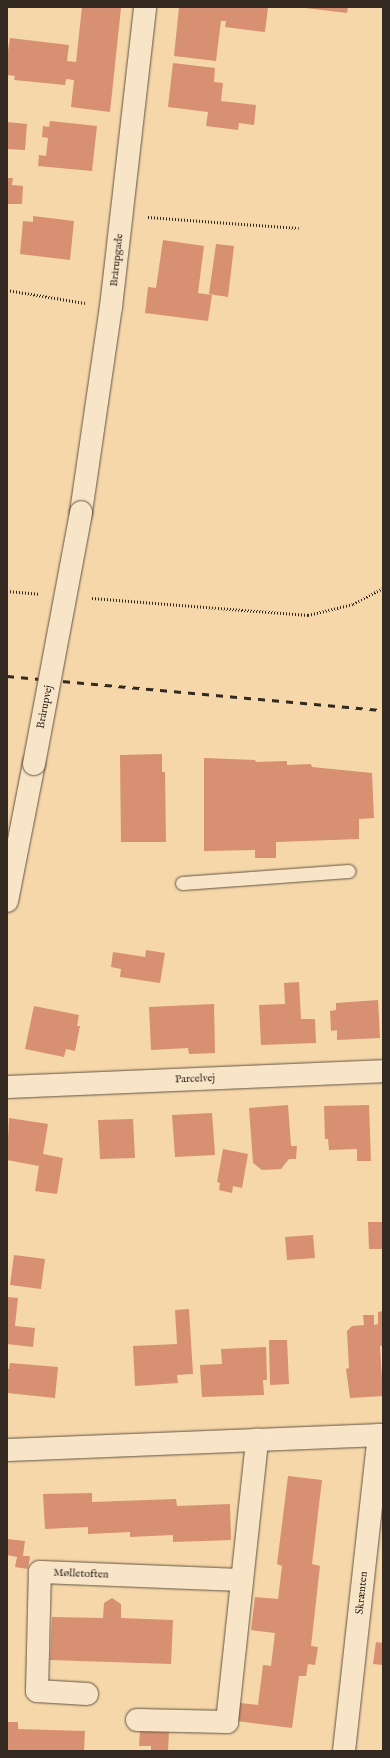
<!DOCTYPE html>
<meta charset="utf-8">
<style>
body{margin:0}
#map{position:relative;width:390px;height:1758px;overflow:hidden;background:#f5d7aa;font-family:"IM FELL English",serif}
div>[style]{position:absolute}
.building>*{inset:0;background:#d79071}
.path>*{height:2.5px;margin-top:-1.25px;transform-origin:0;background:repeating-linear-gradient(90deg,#332921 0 1px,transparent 0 3px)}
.roads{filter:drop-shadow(0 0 1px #645443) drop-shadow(0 0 1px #645443)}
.service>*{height:13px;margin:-6.5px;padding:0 6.5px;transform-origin:6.5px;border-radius:6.5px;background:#f8e5c8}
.minor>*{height:22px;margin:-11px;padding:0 11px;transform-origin:11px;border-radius:11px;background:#f8e5c8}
.tertiary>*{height:22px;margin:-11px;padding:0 11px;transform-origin:11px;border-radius:11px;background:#f8e5c8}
.rail>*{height:3px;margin-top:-1.5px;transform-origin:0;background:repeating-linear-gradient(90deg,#332921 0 7px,transparent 0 14px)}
.bridges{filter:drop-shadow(0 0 1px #645443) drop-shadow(0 0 1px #645443)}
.tertiary-bridge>*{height:22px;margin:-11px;padding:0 11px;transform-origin:11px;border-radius:11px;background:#f8e5c8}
span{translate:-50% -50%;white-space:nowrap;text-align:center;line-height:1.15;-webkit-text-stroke:3px #f8e5c8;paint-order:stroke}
.street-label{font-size:11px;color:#332921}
.frame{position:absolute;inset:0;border:8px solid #332921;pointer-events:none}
</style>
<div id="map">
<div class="building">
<div style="clip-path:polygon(82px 7px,121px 8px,110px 112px,71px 107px,74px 80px,66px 79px,65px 85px,14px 80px,15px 76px,7px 75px,7px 57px,10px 38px,69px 45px,67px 61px,76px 62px)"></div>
<div style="clip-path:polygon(179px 7px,268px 7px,265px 32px,225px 27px,226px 21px,221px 21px,216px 61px,174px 56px)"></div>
<div style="clip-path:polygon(297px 7px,348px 7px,347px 13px)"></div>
<div style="clip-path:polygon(173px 63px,215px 68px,214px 82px,223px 83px,221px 101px,256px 105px,254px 125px,239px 123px,238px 130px,206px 126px,208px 112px,168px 107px)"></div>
<div style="clip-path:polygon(50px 121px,97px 126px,92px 171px,38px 166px,39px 155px,46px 156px,48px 138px,42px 137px,43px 126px,49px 127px)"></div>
<div style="clip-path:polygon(7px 122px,27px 124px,25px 150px,7px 149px)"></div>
<div style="clip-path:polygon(7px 178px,13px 178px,12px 185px,23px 186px,22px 204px,7px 204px)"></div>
<div style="clip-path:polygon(33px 216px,74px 221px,70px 260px,20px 254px,23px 221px,33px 222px)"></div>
<div style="clip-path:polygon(163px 240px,204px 246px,198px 293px,212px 295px,208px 321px,145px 313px,148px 287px,156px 288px)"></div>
<div style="clip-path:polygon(216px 244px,234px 246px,228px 297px,209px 294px)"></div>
<div style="clip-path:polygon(162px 754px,162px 772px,165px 772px,166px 842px,121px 842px,120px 755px)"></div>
<div style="clip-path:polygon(204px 758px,255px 760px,256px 762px,287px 761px,287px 765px,311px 764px,312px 767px,372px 773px,374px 818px,359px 819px,359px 839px,276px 842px,276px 858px,255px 858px,255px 850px,204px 851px)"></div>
<div style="clip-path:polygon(146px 950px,165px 953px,160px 983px,120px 977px,121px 969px,111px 967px,113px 952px,145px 957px)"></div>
<div style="clip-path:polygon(299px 982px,301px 1019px,315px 1019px,316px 1043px,261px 1045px,259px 1005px,285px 1004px,284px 983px)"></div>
<div style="clip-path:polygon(378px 1000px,380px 1038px,337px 1040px,337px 1030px,331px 1031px,330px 1011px,336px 1010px,336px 1003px)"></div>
<div style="clip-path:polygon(214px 1004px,215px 1053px,189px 1054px,188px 1048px,151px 1050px,149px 1007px)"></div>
<div style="clip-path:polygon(34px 1006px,79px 1015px,77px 1026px,80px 1026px,75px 1051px,66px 1049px,64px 1057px,25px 1049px)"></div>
<div style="clip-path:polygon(288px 1105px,291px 1146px,297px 1146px,296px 1159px,289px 1159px,281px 1169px,262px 1170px,253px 1163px,249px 1108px)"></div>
<div style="clip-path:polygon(369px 1105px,371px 1161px,357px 1161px,357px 1149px,329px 1150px,328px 1139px,325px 1139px,324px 1106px)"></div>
<div style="clip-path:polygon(212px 1113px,215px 1155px,175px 1157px,172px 1115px)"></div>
<div style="clip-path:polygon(9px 1118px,48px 1124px,43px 1154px,63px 1158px,57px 1194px,35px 1191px,39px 1166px,7px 1160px)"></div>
<div style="clip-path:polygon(133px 1119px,135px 1158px,100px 1159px,98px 1120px)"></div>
<div style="clip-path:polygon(223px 1149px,248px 1154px,242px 1188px,233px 1186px,232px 1193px,219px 1190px,220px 1183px,217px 1182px)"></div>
<div style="clip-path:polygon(368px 1222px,383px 1222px,383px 1249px,369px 1249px)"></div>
<div style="clip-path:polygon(313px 1235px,315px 1258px,287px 1260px,285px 1237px)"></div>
<div style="clip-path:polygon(14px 1255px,45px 1259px,41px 1289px,10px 1285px)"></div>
<div style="clip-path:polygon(7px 1297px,18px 1298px,15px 1326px,35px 1328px,33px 1347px,7px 1344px)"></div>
<div style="clip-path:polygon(189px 1309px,193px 1374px,177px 1375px,178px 1383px,135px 1386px,133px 1346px,177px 1344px,175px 1310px)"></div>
<div style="clip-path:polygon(383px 1311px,383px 1346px,380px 1346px,383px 1396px,350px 1398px,346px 1369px,349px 1368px,347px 1331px,352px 1326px,364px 1325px,363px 1315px,374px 1315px,374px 1325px,378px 1324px,378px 1312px)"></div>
<div style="clip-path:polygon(269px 1340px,287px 1340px,289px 1384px,270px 1385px)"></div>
<div style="clip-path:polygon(266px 1347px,267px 1380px,263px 1380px,264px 1395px,202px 1397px,200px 1365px,222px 1364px,221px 1349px)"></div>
<div style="clip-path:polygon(10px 1363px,58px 1367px,55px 1398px,7px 1393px,7px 1369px,9px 1369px)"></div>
<div style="clip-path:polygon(288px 1476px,322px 1480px,312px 1564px,320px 1566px,311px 1646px,318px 1647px,315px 1665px,308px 1664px,306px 1676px,299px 1676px,292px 1728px,237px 1721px,240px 1703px,258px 1705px,263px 1665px,271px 1666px,275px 1633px,251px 1630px,255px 1597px,278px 1599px,282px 1566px,277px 1564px)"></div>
<div style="clip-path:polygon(92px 1493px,92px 1502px,176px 1499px,177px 1506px,230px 1504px,231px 1540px,173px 1542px,173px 1535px,130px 1537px,130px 1532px,88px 1534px,88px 1527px,45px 1529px,43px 1494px)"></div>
<div style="clip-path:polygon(7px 1539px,25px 1541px,23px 1556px,30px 1556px,28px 1569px,15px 1567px,17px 1557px,7px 1555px)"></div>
<div style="clip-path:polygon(112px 1598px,121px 1604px,121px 1618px,173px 1620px,171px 1664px,50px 1660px,52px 1617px,103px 1618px,104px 1603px)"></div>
<div style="clip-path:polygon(376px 1642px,383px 1643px,383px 1665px,373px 1664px)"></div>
<div style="clip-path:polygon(7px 1722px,18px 1722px,18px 1729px,85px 1731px,84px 1751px,7px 1751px)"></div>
<div style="clip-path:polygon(140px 1730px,169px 1731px,168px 1751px,151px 1751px,151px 1746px,139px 1746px)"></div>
</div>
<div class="path">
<div style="left:148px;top:217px;width:151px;rotate:4.2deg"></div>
<div style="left:7px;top:290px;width:79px;rotate:9.5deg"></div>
<div style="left:7px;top:591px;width:32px;rotate:5deg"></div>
<div style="left:92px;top:598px;width:217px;rotate:4.5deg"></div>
<div style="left:308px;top:615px;width:46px;rotate:-13.7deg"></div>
<div style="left:353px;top:604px;width:34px;rotate:-28deg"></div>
</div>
<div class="roads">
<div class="service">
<div style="left:182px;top:883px;width:167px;rotate:-4.1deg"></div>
</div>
<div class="minor">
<div style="left:7px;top:1087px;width:376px;rotate:-2.4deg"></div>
<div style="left:7px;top:1450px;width:376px;rotate:-2.3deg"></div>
<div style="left:87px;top:1694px;width:50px;rotate:-176.6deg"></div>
<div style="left:37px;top:1691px;width:119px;rotate:-88.6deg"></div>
<div style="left:40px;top:1572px;width:202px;rotate:2.3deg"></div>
<div style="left:137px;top:1720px;width:90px;rotate:1.3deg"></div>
<div style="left:227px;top:1722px;width:284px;rotate:-83.9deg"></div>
<div style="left:344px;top:1751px;width:318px;rotate:-83.7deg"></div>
</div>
<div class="tertiary">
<div style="left:81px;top:512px;width:207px;rotate:-81.7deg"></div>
<div style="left:111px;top:307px;width:302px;rotate:-83.5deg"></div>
<div style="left:7px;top:901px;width:140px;rotate:-78.9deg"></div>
</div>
</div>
<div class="rail">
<div style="left:7px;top:676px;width:378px;rotate:5.2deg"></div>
</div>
<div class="bridges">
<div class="tertiary-bridge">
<div style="left:34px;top:764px;width:256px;rotate:-79.4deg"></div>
</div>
</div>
<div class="street-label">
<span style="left:117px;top:260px;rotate:-84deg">Brårupgade</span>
<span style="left:45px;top:707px;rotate:-79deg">Brårupvej</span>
<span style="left:195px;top:1079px;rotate:-2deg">Parcelvej</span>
<span style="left:81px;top:1574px;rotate:2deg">Mølletoften</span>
<span style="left:362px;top:1593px;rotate:-84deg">Skrænten</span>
</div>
<div class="frame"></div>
</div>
